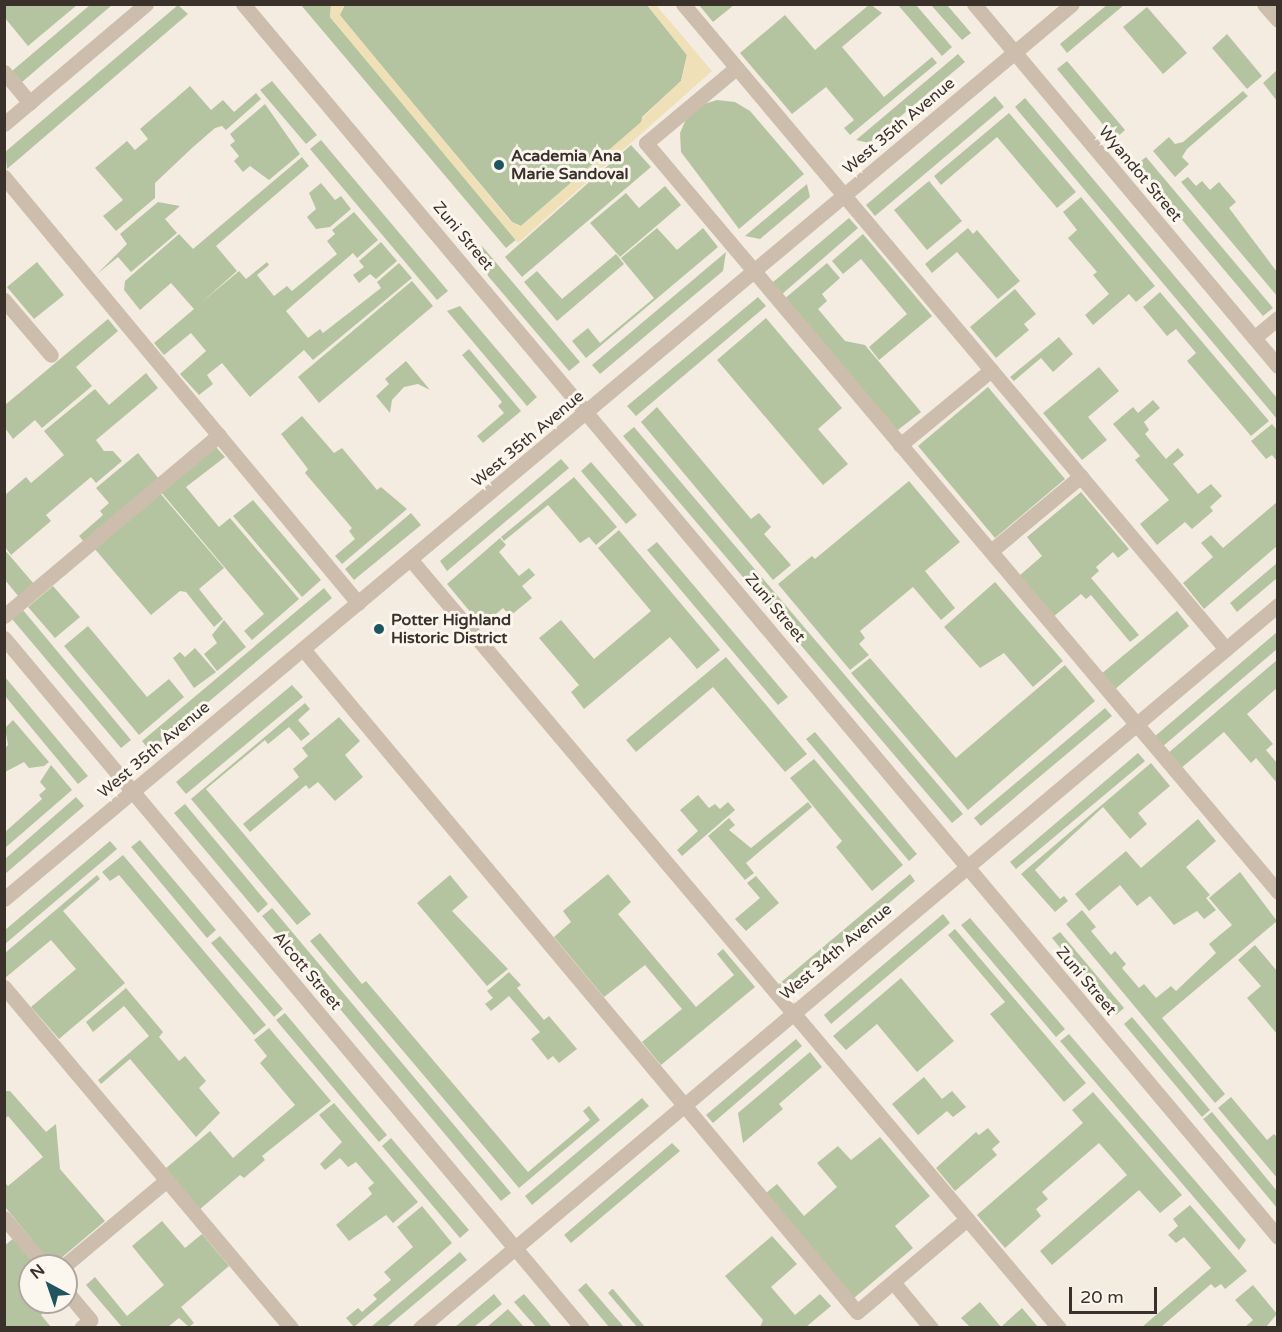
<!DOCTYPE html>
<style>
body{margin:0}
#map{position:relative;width:1282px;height:1332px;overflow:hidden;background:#f4ece1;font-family:"Varela Round",sans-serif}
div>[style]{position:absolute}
.green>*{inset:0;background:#b5c4a0}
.sand>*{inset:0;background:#efe0b8}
.service>*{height:15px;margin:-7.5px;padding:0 7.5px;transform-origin:7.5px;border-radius:7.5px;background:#cdbdac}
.minor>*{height:15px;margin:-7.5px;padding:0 7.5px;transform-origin:7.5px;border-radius:7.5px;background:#cdbdac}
.tertiary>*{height:15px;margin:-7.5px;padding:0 7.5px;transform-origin:7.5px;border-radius:7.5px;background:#cdbdac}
.dots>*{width:16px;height:16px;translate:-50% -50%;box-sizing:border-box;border:3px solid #fbf6ee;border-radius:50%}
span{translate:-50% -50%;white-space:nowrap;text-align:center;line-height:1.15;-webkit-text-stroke:6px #fbf6ee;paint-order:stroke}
.street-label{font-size:16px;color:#3b312b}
.poi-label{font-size:16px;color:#3b312b;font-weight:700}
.left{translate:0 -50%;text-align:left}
.frame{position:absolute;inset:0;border:6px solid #3b312b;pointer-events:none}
.north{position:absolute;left:18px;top:1254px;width:60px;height:60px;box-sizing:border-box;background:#fbf6ee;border:2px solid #aea7a0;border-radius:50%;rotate:320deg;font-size:16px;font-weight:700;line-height:24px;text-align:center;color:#3b312b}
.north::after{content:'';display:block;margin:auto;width:21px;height:27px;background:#1f555e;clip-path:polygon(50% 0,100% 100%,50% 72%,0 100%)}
.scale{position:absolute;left:1069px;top:1287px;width:88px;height:27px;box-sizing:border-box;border:3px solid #3b312b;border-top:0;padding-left:8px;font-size:18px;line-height:21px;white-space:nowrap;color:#3b312b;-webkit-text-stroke:4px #fbf6ee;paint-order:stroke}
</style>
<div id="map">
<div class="green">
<div style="clip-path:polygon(345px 4px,647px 5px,687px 55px,681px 81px,642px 117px,642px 122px,521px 226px,512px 222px,339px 15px)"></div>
<div style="clip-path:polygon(870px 4px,882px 13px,842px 47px,884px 97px,932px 57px,937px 63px,850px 135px,844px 128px,854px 120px,826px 87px,792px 114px,740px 53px,785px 15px,815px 50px)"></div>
<div style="clip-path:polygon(1108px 4px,1124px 5px,1067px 53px,1060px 44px)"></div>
<div style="clip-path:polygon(6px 5px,6px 4px,77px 5px,28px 46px,5px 18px)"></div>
<div style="clip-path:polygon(90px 5px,112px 5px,22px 82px,12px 71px)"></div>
<div style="clip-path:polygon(178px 5px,188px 14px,7px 169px,5px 152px)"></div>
<div style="clip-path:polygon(301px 5px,331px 5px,330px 17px,517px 239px,506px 248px)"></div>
<div style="clip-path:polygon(699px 5px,734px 5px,713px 22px)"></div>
<div style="clip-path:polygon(898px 5px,916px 5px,952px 47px,942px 56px)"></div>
<div style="clip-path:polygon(931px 5px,947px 5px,971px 33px,962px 40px)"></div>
<div style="clip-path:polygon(1147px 7px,1187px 53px,1163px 74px,1123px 27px)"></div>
<div style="clip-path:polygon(1227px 34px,1262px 76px,1247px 89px,1212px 48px)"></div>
<div style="clip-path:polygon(958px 54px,965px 62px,869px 143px,856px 140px)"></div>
<div style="clip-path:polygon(1067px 61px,1125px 130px,1115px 139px,1057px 69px)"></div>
<div style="clip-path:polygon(1277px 70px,1277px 101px,1263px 83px)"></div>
<div style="clip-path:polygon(272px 81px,317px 135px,306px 144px,260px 90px)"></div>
<div style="clip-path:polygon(190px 86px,211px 110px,223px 100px,234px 112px,256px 93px,261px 99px,226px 130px,222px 126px,215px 128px,192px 148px,155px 183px,155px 198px,116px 231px,103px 216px,123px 200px,95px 168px,127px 141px,135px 150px,148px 139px,140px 129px)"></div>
<div style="clip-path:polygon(1243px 91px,1248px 96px,1187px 149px,1182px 157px,1189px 164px,1175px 177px,1153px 151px,1169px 137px,1175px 144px,1183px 142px)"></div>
<div style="clip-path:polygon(995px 96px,1004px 107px,875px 216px,866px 205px)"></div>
<div style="clip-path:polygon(1025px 98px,1277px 398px,1277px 419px,1015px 107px)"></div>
<div style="clip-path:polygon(717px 100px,735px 102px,750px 111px,804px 174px,739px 229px,681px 152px,680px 133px,687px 117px,701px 105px)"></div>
<div style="clip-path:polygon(265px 104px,300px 154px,269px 180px,250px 166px,243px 172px,234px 161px,239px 156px,230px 145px,235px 141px,230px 134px)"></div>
<div style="clip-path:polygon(1009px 113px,1076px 192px,1057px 208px,997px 137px,941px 185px,934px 176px)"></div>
<div style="clip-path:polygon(321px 140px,448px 291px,437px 300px,310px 149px)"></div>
<div style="clip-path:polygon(631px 145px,651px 167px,522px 277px,505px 257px)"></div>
<div style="clip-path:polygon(302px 157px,309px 166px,216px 246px,237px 271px,202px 302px,239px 271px,246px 279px,267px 262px,269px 265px,257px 275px,274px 296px,287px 286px,292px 291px,337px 254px,327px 241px,335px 234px,332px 230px,354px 212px,378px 240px,357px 258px,353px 253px,286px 311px,308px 338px,320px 329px,323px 333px,381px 288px,377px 282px,399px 263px,412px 278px,313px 360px,304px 350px,250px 397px,222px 363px,207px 375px,213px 384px,199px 395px,180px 374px,206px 351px,191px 333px,164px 355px,154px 343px,194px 309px,171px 283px,140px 310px,124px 290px,125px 281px,179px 234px,193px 249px)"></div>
<div style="clip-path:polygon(1146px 157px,1273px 308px,1263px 316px,1136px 165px)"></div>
<div style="clip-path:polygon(1188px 177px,1196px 186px,1202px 181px,1210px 190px,1219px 182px,1236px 202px,1229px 208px,1277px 272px,1277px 296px,1181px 182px)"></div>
<div style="clip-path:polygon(929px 181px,962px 221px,927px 250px,894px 210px)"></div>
<div style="clip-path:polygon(321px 183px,335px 200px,341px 196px,351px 209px,330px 227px,316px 229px,307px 217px,316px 209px,309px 193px)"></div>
<div style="clip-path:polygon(807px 184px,810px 197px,760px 239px,745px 236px)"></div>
<div style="clip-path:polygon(665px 186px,681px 205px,620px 257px,590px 223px,626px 193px,639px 208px)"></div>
<div style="clip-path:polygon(1081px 197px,1155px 286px,1136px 302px,1129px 294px,1093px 325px,1085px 315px,1109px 294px,1093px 275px,1097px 272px,1068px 238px,1077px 230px,1063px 212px)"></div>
<div style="clip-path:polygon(158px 202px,180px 206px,165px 219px,177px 233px,131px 272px,118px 257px,97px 274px,127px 244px,120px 234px)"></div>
<div style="clip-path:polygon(849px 218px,858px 228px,781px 295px,772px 283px)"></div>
<div style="clip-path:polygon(657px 228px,677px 250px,703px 228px,718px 247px,586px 358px,572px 341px,588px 328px,600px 343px,654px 298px,621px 258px)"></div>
<div style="clip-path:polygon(968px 228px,973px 234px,977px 230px,1020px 281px,998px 299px,957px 252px,932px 273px,925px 264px)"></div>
<div style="clip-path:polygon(863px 234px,932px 316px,879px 360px,869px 347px,907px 314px,861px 259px,843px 274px,832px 261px)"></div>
<div style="clip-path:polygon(381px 242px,397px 261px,376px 279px,370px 274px,359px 283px,353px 275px,364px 267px,359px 261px)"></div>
<div style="clip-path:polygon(482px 246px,580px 362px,569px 371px,488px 276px)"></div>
<div style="clip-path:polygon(726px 252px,723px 271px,600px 374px,592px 365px)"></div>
<div style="clip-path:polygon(616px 254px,624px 264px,557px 321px,524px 282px,537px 271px,562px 299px)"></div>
<div style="clip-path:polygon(37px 262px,64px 295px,34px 319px,7px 287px)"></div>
<div style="clip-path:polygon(827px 263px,840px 278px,822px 294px,827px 301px,818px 309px,845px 341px,865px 345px,921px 412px,894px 433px,783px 300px)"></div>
<div style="clip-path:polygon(412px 281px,433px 306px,319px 403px,298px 377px)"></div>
<div style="clip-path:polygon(1015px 289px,1036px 314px,1024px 324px,1029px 330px,996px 358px,970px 327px)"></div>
<div style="clip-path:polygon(1160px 292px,1269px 421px,1251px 436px,1187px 361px,1196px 353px,1176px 329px,1167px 336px,1143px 307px)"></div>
<div style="clip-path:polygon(758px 297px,766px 306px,636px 416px,627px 406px)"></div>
<div style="clip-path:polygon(460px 306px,537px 397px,527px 406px,447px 311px)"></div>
<div style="clip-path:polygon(766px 318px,842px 408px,818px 429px,848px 464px,823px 485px,717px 360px)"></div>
<div style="clip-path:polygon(108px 319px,118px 331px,76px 367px,92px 386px,42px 428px,35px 420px,13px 439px,5px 428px,5px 405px)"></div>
<div style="clip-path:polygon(1059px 337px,1073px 354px,1053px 372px,1041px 358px,1014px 381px,1010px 377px)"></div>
<div style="clip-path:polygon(469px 349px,521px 411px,483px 443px,477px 436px,504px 413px,498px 406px,502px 402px,462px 355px)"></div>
<div style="clip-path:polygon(406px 361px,430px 390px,418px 384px,404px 387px,392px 400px,390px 413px,376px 396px,389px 384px,385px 379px)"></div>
<div style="clip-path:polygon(1099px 367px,1119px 391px,1088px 417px,1107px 440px,1082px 460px,1043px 413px)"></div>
<div style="clip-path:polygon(146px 373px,158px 388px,96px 440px,104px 451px,113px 451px,122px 461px,96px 483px,91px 477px,46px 515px,51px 521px,11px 555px,5px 547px,5px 495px,26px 477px,31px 483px,64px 455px,44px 431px,95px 389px,109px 405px)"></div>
<div style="clip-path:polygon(988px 387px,1065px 479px,995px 538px,918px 446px)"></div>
<div style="clip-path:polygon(1153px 400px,1160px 408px,1144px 422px,1149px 430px,1145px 434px,1166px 459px,1178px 448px,1184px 455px,1173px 464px,1198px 494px,1211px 484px,1222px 496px,1210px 507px,1213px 511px,1192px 529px,1185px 522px,1157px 545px,1140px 524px,1169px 500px,1135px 460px,1140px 456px,1113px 424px,1133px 407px,1138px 413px)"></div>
<div style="clip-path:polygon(657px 407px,751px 519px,759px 513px,771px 527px,764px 534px,791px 565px,773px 580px,641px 422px)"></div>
<div style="clip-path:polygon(302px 416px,334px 453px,342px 448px,377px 490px,381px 487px,407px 509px,342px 564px,335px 556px,355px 539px,349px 531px,352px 528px,305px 473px,308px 469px,281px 434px)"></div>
<div style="clip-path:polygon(1272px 424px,1277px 430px,1277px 461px,1272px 455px,1266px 459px,1251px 441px)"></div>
<div style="clip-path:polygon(634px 427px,963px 814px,952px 823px,623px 436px)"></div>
<div style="clip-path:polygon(215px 446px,225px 457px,186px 487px,219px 527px,230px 518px,299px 599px,252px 640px,244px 631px,264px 614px,161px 492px)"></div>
<div style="clip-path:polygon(138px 453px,159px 479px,84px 542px,79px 536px,103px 515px,100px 511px,109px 503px,96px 488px)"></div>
<div style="clip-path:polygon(561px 459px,569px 468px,447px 571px,440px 561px)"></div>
<div style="clip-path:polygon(591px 462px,637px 515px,626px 524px,581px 471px)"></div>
<div style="clip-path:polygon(574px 477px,617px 527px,596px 545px,589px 537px,580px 543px,548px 505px,504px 541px,501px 537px)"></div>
<div style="clip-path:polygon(909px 481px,960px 542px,925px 571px,955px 608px,941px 620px,913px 587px,860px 631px,865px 638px,859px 644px,869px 655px,850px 670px,778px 584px,812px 556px,815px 559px)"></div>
<div style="clip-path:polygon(1081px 492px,1129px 549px,1118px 558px,1113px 552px,1096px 567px,1099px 571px,1091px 578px,1139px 635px,1130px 642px,1091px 595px,1086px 599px,1081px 594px,1053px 617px,1019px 576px,1042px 556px,1027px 537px)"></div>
<div style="clip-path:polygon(160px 493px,224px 568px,199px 589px,223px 619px,214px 627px,186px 592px,180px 591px,151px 615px,94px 548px)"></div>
<div style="clip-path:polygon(253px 500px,321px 580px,302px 597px,233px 516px)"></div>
<div style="clip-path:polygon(1277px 502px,1277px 546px,1204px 609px,1183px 583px,1213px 557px,1201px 543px,1211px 535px,1223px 548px)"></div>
<div style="clip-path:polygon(411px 513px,421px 525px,354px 580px,345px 569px)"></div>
<div style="clip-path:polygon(619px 530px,720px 650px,697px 669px,670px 637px,584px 709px,571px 692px,579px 685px,539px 638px,561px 620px,594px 659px,651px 611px,598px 548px)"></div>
<div style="clip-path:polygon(500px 538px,506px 545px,499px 552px,519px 576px,529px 568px,535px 575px,522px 586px,532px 598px,510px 616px,503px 608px,482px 626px,447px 584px)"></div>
<div style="clip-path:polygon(657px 542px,788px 697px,778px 705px,647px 550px)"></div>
<div style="clip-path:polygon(4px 549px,34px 584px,19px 597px,5px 580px)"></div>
<div style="clip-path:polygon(1277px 563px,1277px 578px,1237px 612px,1230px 603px)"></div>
<div style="clip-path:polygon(995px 582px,1063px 661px,1033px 687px,1004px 653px,980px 668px,944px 627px)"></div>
<div style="clip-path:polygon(53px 586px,80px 617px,55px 638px,28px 607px)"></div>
<div style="clip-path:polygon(324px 588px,332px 598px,150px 751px,142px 741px)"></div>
<div style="clip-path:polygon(23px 610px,131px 740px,121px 748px,12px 619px)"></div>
<div style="clip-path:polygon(1177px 611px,1189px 626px,1114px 690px,1101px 674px)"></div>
<div style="clip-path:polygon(224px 620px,246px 647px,217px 671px,204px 654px,217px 643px,212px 635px)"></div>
<div style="clip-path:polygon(88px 626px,147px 697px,169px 679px,184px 697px,139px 735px,64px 646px)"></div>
<div style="clip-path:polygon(1277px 632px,1277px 649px,1162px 747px,1154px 737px)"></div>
<div style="clip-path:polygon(195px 648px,216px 672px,194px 688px,173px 658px,180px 652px,185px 657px)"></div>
<div style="clip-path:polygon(726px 657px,807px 754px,785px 772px,713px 687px,636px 752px,626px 740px)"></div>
<div style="clip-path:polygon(870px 658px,956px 758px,1065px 665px,1095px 701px,968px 810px,851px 673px)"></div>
<div style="clip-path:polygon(1277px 660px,1277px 688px,1247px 714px,1273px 744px,1266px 750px,1277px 763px,1277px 783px,1256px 758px,1251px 763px,1224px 732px,1180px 769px,1167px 754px)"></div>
<div style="clip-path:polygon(5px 677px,88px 776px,78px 784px,5px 696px)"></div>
<div style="clip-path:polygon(292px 685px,303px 697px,186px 794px,176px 782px)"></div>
<div style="clip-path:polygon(305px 703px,310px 709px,298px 720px,310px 734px,301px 741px,289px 727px,268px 744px,265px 740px,206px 789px,311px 914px,297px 925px,191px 799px)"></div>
<div style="clip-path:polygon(1105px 708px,1112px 716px,981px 826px,974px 818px)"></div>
<div style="clip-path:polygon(339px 717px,360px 741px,345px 755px,363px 777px,335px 801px,318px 782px,309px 789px,306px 785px,250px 832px,243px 824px,299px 777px,293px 769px,308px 756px,302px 748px)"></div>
<div style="clip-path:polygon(13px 720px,49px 762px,44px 766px,29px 768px,24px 762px,5px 772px,5px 748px,8px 745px,5px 728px)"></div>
<div style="clip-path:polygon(815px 732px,917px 854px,909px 861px,806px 739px)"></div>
<div style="clip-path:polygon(1138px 753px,1145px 761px,1016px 869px,1010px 862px)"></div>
<div style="clip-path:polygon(814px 759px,903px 865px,872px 891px,836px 847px,842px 841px,790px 778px)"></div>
<div style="clip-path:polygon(1151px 763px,1170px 786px,1138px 813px,1147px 824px,1130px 839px,1103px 807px,1035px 870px,1060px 899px,1064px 896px,1068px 901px,1055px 912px,1021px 874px)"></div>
<div style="clip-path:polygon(51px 765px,72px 790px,5px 848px,5px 832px,42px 799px,39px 795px,46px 789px,40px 782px)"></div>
<div style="clip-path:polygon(698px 795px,709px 808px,715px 804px,720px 809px,728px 802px,735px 810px,682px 856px,677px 850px,698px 831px,680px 810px)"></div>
<div style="clip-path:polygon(76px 797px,84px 806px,5px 874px,5px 859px)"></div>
<div style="clip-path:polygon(808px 802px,812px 807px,746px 863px,754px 873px,745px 880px,708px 836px,729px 818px,735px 825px,729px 830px,751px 848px)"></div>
<div style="clip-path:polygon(185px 804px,268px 904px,258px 913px,174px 813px)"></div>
<div style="clip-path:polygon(1198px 819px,1216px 841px,1186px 867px,1210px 895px,1206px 898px,1216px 910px,1204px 919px,1197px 911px,1174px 925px,1150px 896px,1137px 906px,1120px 885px,1089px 911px,1075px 894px,1126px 851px,1141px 868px)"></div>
<div style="clip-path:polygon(140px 840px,216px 930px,207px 938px,131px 847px)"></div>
<div style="clip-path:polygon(110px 841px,117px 849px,5px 944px,5px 930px)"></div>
<div style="clip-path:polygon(123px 855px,266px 1025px,254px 1035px,119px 875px,110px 881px,102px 872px)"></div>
<div style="clip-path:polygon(1240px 872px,1277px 921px,1162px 1018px,1225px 1094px,1215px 1103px,1066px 924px,1082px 910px,1096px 927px,1091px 931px,1111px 955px,1115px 951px,1126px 964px,1122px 968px,1139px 988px,1144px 984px,1156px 998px,1171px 986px,1176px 991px,1216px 953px,1209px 944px,1232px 925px,1209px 898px)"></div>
<div style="clip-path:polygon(608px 874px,631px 902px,618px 914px,696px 1007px,734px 975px,717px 954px,723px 949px,755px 987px,661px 1065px,642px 1042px,682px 1009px,645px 965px,604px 997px,554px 937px,571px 922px,563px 911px)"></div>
<div style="clip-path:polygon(910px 874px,915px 881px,785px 991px,779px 984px)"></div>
<div style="clip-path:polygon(97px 875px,100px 879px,63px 911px,125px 983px,59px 1039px,31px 1007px,76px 969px,51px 940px,5px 978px,5px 953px)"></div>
<div style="clip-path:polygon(450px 875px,468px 897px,452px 911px,508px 969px,487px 986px,417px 903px)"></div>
<div style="clip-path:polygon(756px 876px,779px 903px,746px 931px,735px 919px,760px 898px,747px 883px)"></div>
<div style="clip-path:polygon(272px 908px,511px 1193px,501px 1201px,262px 916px)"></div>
<div style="clip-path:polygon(943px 914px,950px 923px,831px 1024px,824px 1015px)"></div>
<div style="clip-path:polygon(970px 918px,1065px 1029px,1056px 1037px,961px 925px)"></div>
<div style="clip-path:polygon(955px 929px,1086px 1083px,1064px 1102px,990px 1014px,1005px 1002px,948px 935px)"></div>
<div style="clip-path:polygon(1060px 932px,1124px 1008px,1116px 1015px,1052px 938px)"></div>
<div style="clip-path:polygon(320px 933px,362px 984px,366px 981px,528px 1172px,590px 1120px,583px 1111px,589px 1106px,600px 1120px,519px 1188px,310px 941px)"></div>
<div style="clip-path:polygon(220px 936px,283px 1009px,274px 1017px,211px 943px)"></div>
<div style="clip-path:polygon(1255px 945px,1277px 971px,1277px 1034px,1247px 998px,1261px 986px,1238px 960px)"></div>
<div style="clip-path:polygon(509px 972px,521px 985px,517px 988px,544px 1020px,549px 1016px,577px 1049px,559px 1063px,553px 1056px,548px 1060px,531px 1039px,540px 1032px,509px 996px,491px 1011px,485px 1004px,493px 998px,487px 991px)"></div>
<div style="clip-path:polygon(901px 978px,954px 1041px,917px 1072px,877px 1024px,846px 1050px,833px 1036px)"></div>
<div style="clip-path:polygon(126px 988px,163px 1032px,159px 1037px,179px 1061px,185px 1056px,206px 1081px,199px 1088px,220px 1113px,196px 1137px,130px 1059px,101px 1084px,98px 1080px,149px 1036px,124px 1006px,93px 1032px,86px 1022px)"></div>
<div style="clip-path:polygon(285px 1013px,387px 1135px,379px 1142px,276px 1020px)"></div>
<div style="clip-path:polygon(1132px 1017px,1210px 1110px,1202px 1117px,1124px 1024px)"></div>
<div style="clip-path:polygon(269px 1028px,331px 1101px,262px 1156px,265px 1160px,244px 1178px,240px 1175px,199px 1210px,165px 1169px,210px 1131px,233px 1158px,295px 1105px,260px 1063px,267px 1056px,254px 1040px)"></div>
<div style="clip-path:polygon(1069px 1034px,1246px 1240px,1239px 1250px,1060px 1041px)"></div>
<div style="clip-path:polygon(796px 1039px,802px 1046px,713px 1123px,706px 1115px)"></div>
<div style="clip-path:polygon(810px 1052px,822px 1067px,779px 1104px,783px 1109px,743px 1143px,738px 1113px)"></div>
<div style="clip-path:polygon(924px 1077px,942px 1099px,952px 1091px,966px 1107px,953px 1117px,947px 1111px,918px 1135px,892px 1104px)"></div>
<div style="clip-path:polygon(5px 1091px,10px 1091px,46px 1132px,56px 1124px,60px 1169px,105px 1221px,53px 1265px,5px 1207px,4px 1182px,8px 1186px,43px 1157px,8px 1116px,5px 1119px)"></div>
<div style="clip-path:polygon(1093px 1092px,1182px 1195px,1160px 1213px,1139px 1190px,1052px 1265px,1040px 1251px,1127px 1175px,1099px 1143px,1042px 1192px,1048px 1199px,1036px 1209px,1041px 1216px,1005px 1248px,977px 1215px,1083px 1123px,1072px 1110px)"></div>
<div style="clip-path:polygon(1231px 1097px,1267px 1140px,1274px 1134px,1277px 1137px,1277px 1178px,1218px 1108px)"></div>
<div style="clip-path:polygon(642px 1098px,649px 1106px,532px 1205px,525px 1196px)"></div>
<div style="clip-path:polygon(334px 1103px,418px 1202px,393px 1223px,386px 1215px,349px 1241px,336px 1225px,372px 1194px,368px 1188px,374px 1183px,356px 1162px,348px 1167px,340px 1158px,325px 1170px,320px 1164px,342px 1142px,319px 1115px)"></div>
<div style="clip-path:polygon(1212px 1112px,1277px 1191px,1277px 1208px,1203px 1119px)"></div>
<div style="clip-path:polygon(988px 1128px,1000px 1142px,992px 1149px,997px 1155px,955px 1191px,936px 1168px,976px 1132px,979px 1135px)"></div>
<div style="clip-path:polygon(880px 1137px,930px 1196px,895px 1226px,913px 1248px,854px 1298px,766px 1193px,777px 1184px,804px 1216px,837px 1187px,817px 1163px,838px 1146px,851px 1160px)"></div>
<div style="clip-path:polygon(391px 1138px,469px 1230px,460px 1238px,382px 1146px)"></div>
<div style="clip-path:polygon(672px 1143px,680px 1151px,571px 1243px,564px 1235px)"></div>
<div style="clip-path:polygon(1190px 1205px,1247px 1271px,1225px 1289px,1221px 1284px,1215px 1288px,1211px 1284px,1161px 1327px,1142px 1327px,1211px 1268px,1184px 1237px,1176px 1243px,1168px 1235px,1178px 1226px,1173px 1219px)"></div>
<div style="clip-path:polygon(422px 1206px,452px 1243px,354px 1327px,346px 1318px,358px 1308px,362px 1312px,377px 1299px,373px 1295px,391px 1280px,384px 1272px,413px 1247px,397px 1227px)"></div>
<div style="clip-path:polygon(162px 1221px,185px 1248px,202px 1234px,229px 1266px,181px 1307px,194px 1323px,189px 1327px,179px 1318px,168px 1327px,122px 1327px,86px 1285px,95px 1277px,127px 1316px,164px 1285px,132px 1246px)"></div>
<div style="clip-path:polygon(772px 1236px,797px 1264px,771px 1287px,795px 1315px,820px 1294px,831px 1306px,806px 1327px,760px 1327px,763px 1320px,725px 1276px)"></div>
<div style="clip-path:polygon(14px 1238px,37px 1266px,30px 1266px,30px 1302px,56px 1302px,41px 1315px,51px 1327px,5px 1327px,4px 1246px)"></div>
<div style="clip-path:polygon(460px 1252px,467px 1260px,387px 1327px,371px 1327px)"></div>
<div style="clip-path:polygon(586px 1283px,624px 1327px,609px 1327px,578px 1290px)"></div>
<div style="clip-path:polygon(1253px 1285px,1277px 1314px,1266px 1327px,1245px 1327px,1253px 1320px,1235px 1300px)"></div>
<div style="clip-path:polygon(612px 1289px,613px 1289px,645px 1327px,637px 1327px,608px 1293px)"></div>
<div style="clip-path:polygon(494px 1294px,502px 1304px,474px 1327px,455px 1327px)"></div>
<div style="clip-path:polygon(524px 1294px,552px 1327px,536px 1327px,514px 1302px)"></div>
<div style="clip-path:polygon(980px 1302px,1001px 1327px,1022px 1308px,1038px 1327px,970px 1327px,961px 1318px)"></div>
<div style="clip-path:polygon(508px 1309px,524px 1327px,487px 1327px)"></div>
</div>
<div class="sand">
<div style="clip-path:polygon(331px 5px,345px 5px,340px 15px,511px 222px,521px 226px,641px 122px,642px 118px,681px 81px,687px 55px,647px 5px,656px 5px,712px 71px,518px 243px,330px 17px)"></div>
</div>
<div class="service">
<div style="left:683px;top:4px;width:843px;rotate:49.91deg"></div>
<div style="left:1264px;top:4px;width:21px;rotate:49deg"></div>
<div style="left:736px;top:68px;width:117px;rotate:140.2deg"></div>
<div style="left:646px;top:143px;width:980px;rotate:49.84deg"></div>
<div style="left:4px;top:72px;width:40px;rotate:50deg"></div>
<div style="left:4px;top:177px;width:554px;rotate:50.27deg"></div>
<div style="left:4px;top:300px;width:72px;rotate:49.5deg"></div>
<div style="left:1254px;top:338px;width:31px;rotate:-40deg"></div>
<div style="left:900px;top:445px;width:118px;rotate:-39.5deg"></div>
<div style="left:991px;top:551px;width:117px;rotate:-39.8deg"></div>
<div style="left:411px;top:560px;width:1005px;rotate:49.84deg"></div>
<div style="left:4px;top:616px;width:281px;rotate:-40.1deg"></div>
<div style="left:303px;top:649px;width:864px;rotate:50.12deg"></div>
<div style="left:857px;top:1312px;width:144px;rotate:-40.2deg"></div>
<div style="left:4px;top:987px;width:446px;rotate:49.9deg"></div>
<div style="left:4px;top:1218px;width:63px;rotate:49.5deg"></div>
<div style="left:64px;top:1266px;width:134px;rotate:-39.9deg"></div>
<div style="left:893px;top:1282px;width:60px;rotate:50.4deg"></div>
<div style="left:66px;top:1291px;width:38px;rotate:50deg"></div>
<div style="left:90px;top:1320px;width:12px;rotate:138deg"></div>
</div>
<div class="minor">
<div style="left:974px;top:4px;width:473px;rotate:50deg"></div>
<div style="left:4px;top:124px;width:186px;rotate:-40.2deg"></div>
<div style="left:4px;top:638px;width:900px;rotate:50.05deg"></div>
<div style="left:4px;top:899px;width:1393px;rotate:-39.96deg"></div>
<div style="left:420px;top:1328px;width:1122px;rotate:-40.12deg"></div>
</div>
<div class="tertiary">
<div style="left:243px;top:4px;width:1610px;rotate:49.99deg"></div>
</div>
<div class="dots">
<div style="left:499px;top:165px;background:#1f555e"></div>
<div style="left:379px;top:629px;background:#1f555e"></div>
</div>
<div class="street-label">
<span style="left:899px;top:126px;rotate:-40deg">West 35th Avenue</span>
<span style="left:1140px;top:174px;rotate:50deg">Wyandot Street</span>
<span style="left:463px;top:236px;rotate:50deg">Zuni Street</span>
<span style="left:528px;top:439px;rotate:-40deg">West 35th Avenue</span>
<span style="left:775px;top:608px;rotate:50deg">Zuni Street</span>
<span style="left:154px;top:750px;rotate:-40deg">West 35th Avenue</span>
<span style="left:836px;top:952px;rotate:-40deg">West 34th Avenue</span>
<span style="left:307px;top:971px;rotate:50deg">Alcott Street</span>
<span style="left:1086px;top:981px;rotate:50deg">Zuni Street</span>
</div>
<div class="poi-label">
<span class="left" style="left:511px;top:165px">Academia Ana<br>Marie Sandoval</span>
<span class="left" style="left:391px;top:629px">Potter Highland<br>Historic District</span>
</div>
<div class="frame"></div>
<div class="north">N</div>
<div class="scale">20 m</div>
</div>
